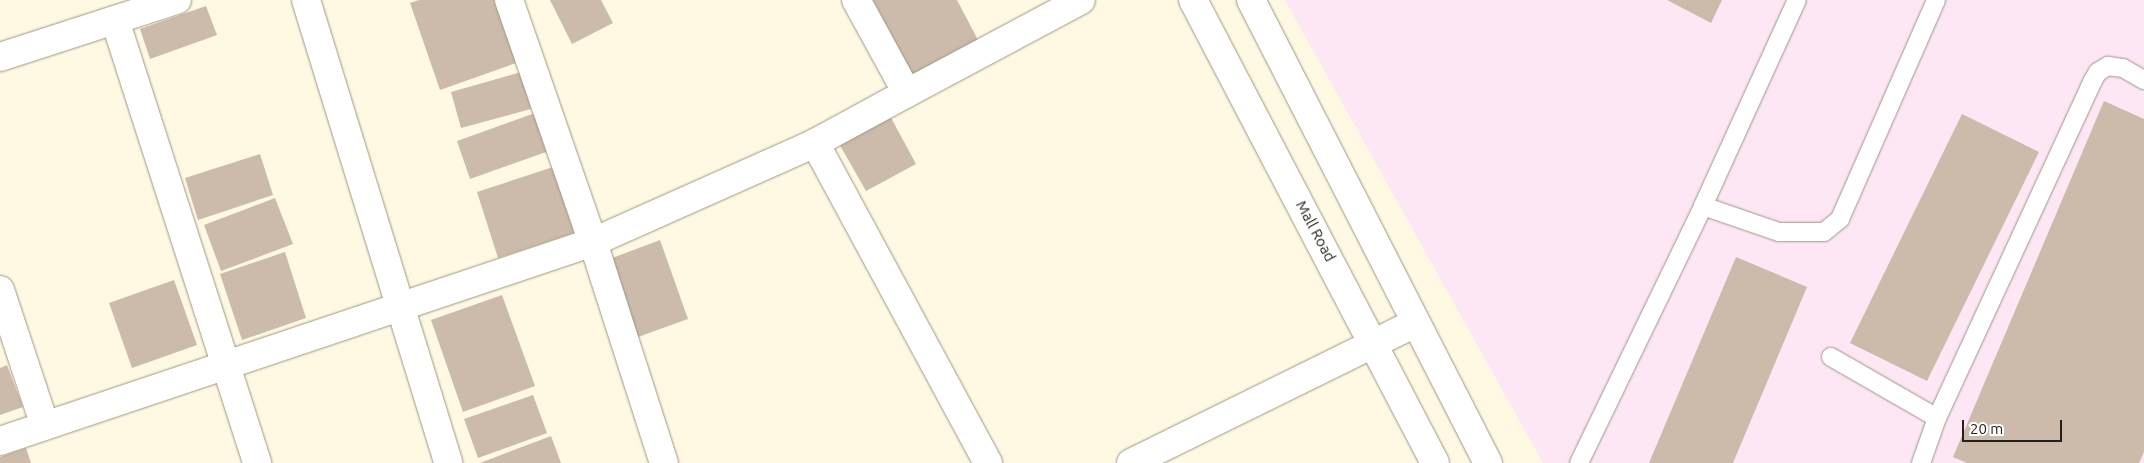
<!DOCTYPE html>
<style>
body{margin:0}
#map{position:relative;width:2144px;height:463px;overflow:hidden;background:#fff8e2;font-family:Ubuntu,sans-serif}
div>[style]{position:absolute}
.commercial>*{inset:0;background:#fde7f4}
.building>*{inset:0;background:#cba}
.roads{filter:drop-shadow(0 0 1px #9e9783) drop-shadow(0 0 1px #9e9783)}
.lane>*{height:18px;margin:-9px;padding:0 9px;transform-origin:9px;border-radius:9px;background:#fff}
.street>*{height:28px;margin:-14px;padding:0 14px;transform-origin:14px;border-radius:14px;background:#fff}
.secondary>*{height:28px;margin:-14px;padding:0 14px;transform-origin:14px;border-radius:14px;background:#fff}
span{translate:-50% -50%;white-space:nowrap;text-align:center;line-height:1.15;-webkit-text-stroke:4px #fff;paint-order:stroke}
.street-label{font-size:15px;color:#222018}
.scale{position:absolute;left:1962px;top:420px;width:100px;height:22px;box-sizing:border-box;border:2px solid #222018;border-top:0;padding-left:6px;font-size:15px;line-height:18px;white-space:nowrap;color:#222018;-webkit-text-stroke:4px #fff;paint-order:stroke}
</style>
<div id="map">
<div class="commercial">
<div style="clip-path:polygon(1285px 0,2144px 0,2144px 463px,1543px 463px)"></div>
</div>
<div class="building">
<div style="clip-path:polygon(419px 0,494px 0,516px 63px,440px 90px,410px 3px)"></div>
<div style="clip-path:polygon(550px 0,601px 0,613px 23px,572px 44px)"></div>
<div style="clip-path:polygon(873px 0,957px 0,978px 40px,913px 75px)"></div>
<div style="clip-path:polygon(1667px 0,1722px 0,1711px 23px)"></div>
<div style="clip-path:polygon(206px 6px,217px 35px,150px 59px,140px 29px)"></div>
<div style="clip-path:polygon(521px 72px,531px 109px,461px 128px,451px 92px)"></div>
<div style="clip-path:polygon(2104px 101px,2144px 119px,2144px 452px,2139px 463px,1967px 463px,1953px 457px)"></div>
<div style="clip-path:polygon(535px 113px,549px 151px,470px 179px,457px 141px)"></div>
<div style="clip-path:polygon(889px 114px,916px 164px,866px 191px,838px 142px)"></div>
<div style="clip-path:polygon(1962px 114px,2039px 152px,1927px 381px,1850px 343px)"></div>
<div style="clip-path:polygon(260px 154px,273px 195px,198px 220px,185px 178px)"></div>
<div style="clip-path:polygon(553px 167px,574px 233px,498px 258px,477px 192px)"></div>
<div style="clip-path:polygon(275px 198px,293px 244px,221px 271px,204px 225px)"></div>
<div style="clip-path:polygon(660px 240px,688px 319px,635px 338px,607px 260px)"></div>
<div style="clip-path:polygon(285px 252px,306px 318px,242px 340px,220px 274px)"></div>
<div style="clip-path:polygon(1736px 257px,1807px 287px,1733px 463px,1649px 463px)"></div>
<div style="clip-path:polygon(174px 280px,197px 345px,132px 368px,109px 303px)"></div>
<div style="clip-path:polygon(502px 295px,535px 386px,463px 412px,431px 320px)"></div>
<div style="clip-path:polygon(7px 365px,23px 407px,0 415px,0 368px)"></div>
<div style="clip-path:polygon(533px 395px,547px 433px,478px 458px,464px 419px)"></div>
<div style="clip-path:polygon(551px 436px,561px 463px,480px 463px)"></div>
<div style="clip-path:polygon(26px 448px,31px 463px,0 463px,0 457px)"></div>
</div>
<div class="roads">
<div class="lane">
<div style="left:1703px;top:206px;width:80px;rotate:18.9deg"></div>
<div style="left:1779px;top:232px;width:45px"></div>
<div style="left:1824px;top:232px;width:21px;rotate:-39deg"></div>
<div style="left:1840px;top:219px;width:239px;rotate:-66.3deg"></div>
<div style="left:1831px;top:357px;width:122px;rotate:29.9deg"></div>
<div style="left:1579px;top:463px;width:285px;rotate:-64.2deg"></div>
<div style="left:1703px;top:206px;width:226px;rotate:-65.5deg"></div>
<div style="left:1921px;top:463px;width:48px;rotate:-70.4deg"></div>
<div style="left:1937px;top:418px;width:370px;rotate:-65.2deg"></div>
<div style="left:2092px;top:82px;width:12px;rotate:-59deg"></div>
<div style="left:2098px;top:72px;width:12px;rotate:-31deg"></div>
<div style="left:2108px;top:66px;width:15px;rotate:8deg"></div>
<div style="left:2123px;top:68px;width:24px;rotate:30deg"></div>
</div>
<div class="street">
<div style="left:306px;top:0;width:484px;rotate:72.9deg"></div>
<div style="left:509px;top:0;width:256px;rotate:70.9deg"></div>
<div style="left:593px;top:242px;width:232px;rotate:72.2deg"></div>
<div style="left:115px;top:20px;width:465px;rotate:72.2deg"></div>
<div style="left:0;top:57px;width:186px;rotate:-17.9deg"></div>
<div style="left:907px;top:93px;width:197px;rotate:-28.1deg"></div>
<div style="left:815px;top:143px;width:364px;rotate:61.6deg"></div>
<div style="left:0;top:290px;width:143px;rotate:71.7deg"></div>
<div style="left:0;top:441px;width:625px;rotate:-18.55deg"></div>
<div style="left:593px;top:242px;width:243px;rotate:-24deg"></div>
<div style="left:815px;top:143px;width:105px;rotate:-28.5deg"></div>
<div style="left:907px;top:93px;width:106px;rotate:-118.7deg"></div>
<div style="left:1131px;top:463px;width:315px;rotate:-26.2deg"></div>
</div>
<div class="secondary">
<div style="left:1193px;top:0;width:522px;rotate:62.4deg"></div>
<div style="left:1251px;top:0;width:520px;rotate:62.89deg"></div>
</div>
</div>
<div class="street-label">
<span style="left:1316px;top:231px;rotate:62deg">Mall Road</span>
</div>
<div class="scale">20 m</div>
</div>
